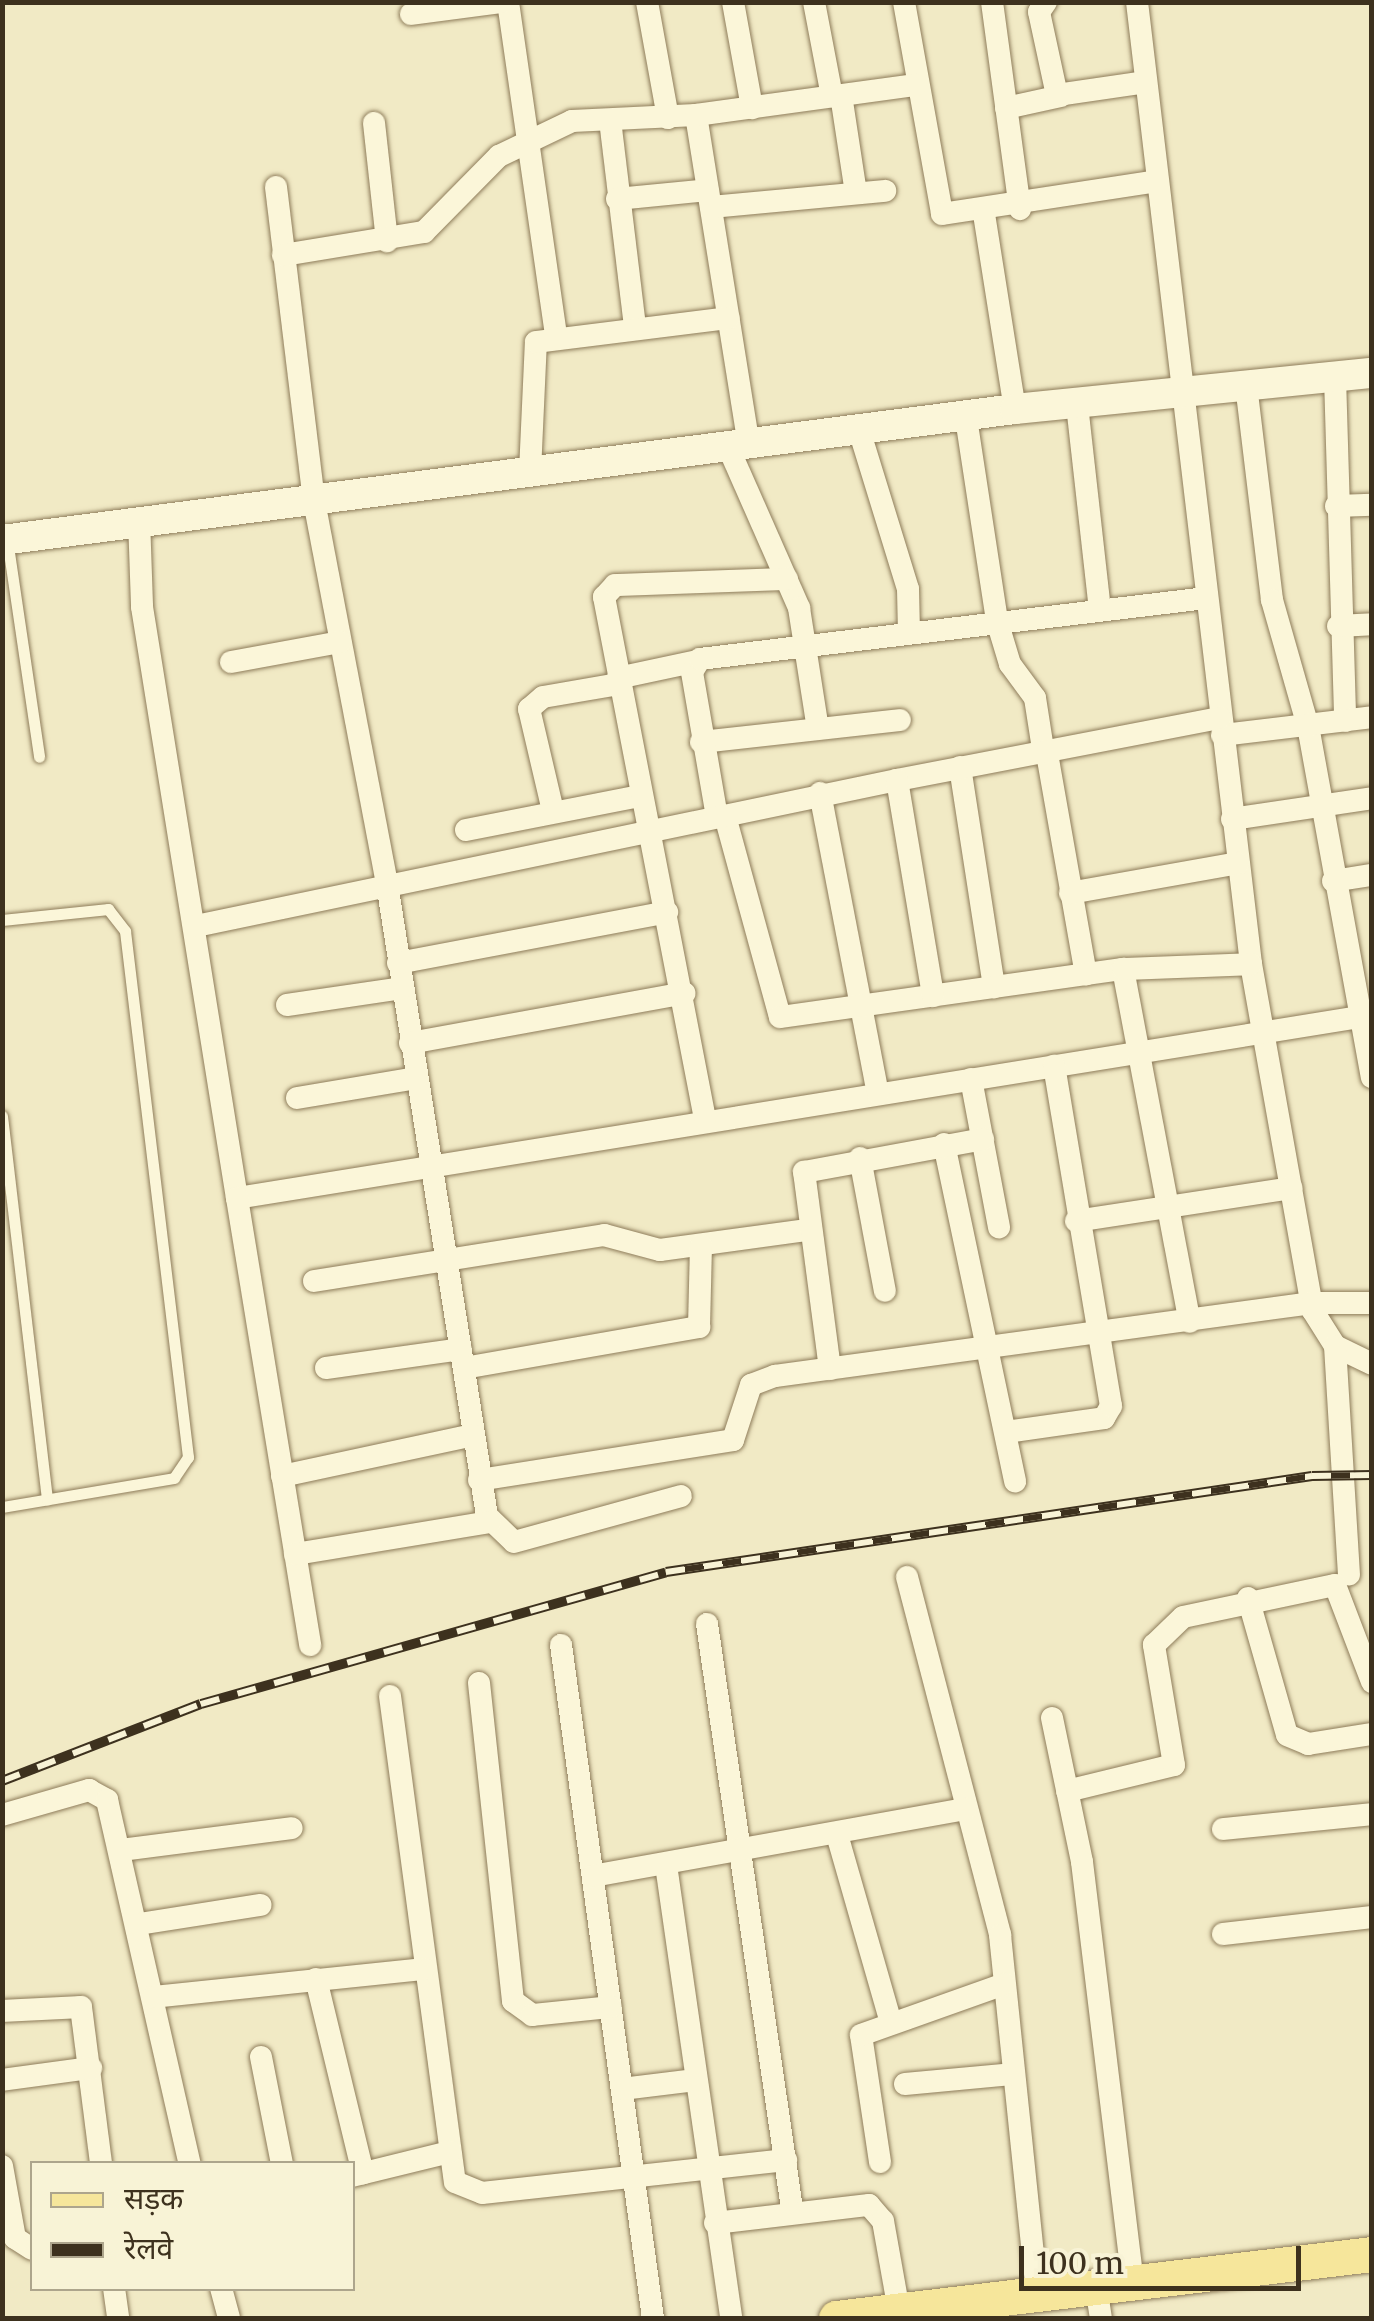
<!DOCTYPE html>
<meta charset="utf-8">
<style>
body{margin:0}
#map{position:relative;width:1374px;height:2321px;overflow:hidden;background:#f1eac5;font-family:Merriweather,"Noto Sans Devanagari",serif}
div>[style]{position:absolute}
.roads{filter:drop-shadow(0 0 2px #8e7c5a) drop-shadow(0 0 2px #8e7c5a)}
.lane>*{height:11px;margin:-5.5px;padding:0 5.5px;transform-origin:5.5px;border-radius:5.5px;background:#fbf6d9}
.street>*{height:22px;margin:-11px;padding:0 11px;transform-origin:11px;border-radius:11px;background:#fbf6d9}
.secondary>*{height:30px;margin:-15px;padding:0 15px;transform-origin:15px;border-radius:15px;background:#fbf6d9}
.primary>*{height:35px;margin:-17.5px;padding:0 17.5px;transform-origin:17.5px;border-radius:17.5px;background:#f6e69b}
.rail>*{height:10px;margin-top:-5px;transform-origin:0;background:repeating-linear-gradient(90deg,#f8f3d6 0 19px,#3d311e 0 38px);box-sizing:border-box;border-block:2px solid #3d311e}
span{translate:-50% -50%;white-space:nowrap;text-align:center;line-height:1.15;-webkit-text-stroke:9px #f8f3d6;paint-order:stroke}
.frame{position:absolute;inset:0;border:5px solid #3d311e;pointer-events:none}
.legend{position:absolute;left:30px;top:2161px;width:325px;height:130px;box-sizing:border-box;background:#f8f3d6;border:2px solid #ada58c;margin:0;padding:12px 18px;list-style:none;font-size:30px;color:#3d311e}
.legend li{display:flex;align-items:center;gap:20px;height:50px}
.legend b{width:50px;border:2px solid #ada58c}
.scale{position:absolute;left:1019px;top:2246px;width:282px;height:45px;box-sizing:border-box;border:5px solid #3d311e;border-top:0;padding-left:12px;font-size:30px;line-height:35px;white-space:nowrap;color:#3d311e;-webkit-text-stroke:8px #f8f3d6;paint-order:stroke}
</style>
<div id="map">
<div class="roads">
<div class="lane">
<div style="left:7px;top:539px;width:220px;rotate:81.6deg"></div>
<div style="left:2px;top:920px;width:107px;rotate:-5.9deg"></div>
<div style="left:108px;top:909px;width:28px;rotate:52deg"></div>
<div style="left:125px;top:931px;width:530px;rotate:83.17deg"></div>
<div style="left:188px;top:1457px;width:25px;rotate:124deg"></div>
<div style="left:174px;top:1478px;width:174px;rotate:170.4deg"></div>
<div style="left:2px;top:1116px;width:386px;rotate:83.3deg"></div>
</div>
<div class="street">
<div style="left:508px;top:2px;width:337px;rotate:81.8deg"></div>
<div style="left:647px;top:2px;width:118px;rotate:79.7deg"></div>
<div style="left:733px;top:2px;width:108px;rotate:79.8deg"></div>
<div style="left:814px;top:2px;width:96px;rotate:79.2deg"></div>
<div style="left:904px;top:2px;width:215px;rotate:79.8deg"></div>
<div style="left:942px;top:214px;width:218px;rotate:-8.7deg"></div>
<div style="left:992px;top:2px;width:209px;rotate:82.3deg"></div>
<div style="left:1046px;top:2px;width:12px;rotate:125deg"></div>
<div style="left:1039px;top:12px;width:85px;rotate:77.8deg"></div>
<div style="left:1057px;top:95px;width:90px;rotate:-8.3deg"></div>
<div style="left:1137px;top:2px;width:969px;rotate:83.24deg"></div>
<div style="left:1251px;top:964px;width:352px;rotate:79.9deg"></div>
<div style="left:1313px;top:1311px;width:41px;rotate:57.8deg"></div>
<div style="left:1335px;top:1346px;width:41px;rotate:25.9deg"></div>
<div style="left:411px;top:14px;width:91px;rotate:-7.6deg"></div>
<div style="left:841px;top:95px;width:99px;rotate:81.3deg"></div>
<div style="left:1006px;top:108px;width:56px;rotate:-12.3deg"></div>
<div style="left:696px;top:115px;width:336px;rotate:80.9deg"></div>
<div style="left:610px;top:120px;width:209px;rotate:83.1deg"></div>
<div style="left:374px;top:123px;width:119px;rotate:83.7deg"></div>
<div style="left:276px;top:187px;width:316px;rotate:83.1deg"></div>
<div style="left:314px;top:501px;width:396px;rotate:79.2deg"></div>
<div style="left:388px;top:890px;width:634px;rotate:81.01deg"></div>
<div style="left:487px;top:1516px;width:37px;rotate:44deg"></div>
<div style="left:514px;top:1542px;width:173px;rotate:-15.4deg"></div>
<div style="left:617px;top:199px;width:91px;rotate:-5.6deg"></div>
<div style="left:711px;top:207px;width:175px;rotate:-5.3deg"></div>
<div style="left:984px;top:214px;width:197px;rotate:81deg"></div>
<div style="left:283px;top:255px;width:143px;rotate:-9.3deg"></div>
<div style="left:424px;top:232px;width:107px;rotate:-45.4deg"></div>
<div style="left:499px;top:156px;width:81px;rotate:-25.6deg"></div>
<div style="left:572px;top:121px;width:124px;rotate:-2.8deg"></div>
<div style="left:696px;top:115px;width:222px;rotate:-7.8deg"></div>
<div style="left:1335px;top:377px;width:344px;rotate:88.3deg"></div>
<div style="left:1246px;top:385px;width:217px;rotate:83.1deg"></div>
<div style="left:1272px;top:600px;width:131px;rotate:74.1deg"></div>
<div style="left:1308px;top:726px;width:357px;rotate:79.7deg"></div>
<div style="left:1077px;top:405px;width:205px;rotate:83.6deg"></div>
<div style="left:966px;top:418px;width:205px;rotate:81.3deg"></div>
<div style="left:997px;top:621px;width:45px;rotate:73.2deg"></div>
<div style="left:1010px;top:664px;width:42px;rotate:53.7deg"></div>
<div style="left:1035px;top:698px;width:52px;rotate:81.1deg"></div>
<div style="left:860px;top:433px;width:163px;rotate:72.9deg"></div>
<div style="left:908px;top:589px;width:44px;rotate:88.7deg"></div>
<div style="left:729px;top:449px;width:174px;rotate:66.2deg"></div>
<div style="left:799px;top:608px;width:122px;rotate:81.1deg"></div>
<div style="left:530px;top:472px;width:130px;rotate:-87.4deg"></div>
<div style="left:536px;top:342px;width:194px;rotate:-7.1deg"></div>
<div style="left:1336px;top:506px;width:36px;rotate:-2deg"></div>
<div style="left:139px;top:519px;width:88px;rotate:88deg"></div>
<div style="left:142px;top:607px;width:599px;rotate:80.87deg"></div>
<div style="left:237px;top:1198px;width:1150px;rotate:-9.16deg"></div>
<div style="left:1338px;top:626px;width:34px;rotate:-3deg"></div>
<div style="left:231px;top:662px;width:111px;rotate:-10.4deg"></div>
<div style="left:618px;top:678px;width:81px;rotate:-12.1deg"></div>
<div style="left:1222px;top:735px;width:151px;rotate:-6.8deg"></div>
<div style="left:701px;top:742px;width:200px;rotate:-6.3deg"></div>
<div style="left:1046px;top:748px;width:230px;rotate:80deg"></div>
<div style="left:960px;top:767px;width:223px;rotate:81.2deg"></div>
<div style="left:897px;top:780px;width:329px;rotate:-10.9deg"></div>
<div style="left:820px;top:793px;width:306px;rotate:79.1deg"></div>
<div style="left:553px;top:811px;width:105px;rotate:-103.2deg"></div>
<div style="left:529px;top:709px;width:18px;rotate:-41deg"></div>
<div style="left:543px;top:697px;width:76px;rotate:-9.8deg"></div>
<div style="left:725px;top:816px;width:208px;rotate:74.7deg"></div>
<div style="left:780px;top:1017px;width:346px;rotate:-8deg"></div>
<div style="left:1123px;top:969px;width:359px;rotate:79.3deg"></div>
<div style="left:717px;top:817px;width:147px;rotate:-99.8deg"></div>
<div style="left:692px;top:672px;width:15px;rotate:-58deg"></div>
<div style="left:700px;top:659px;width:510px;rotate:-6.87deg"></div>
<div style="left:1232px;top:819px;width:142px;rotate:-8.5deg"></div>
<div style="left:466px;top:830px;width:177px;rotate:-11.1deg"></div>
<div style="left:1333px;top:881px;width:39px;rotate:-9deg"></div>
<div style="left:1070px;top:893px;width:171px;rotate:-10.1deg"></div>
<div style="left:196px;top:926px;width:716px;rotate:-11.77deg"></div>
<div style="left:897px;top:780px;width:219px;rotate:80.5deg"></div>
<div style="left:398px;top:963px;width:274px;rotate:-10.7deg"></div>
<div style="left:1123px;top:969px;width:128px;rotate:-2.2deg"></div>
<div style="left:287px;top:1005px;width:116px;rotate:-8.4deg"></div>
<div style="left:410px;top:1043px;width:279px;rotate:-10.3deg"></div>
<div style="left:971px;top:1079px;width:151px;rotate:79.3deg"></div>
<div style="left:297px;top:1098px;width:122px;rotate:-9.5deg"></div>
<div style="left:705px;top:1119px;width:532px;rotate:-100.95deg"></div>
<div style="left:604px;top:597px;width:16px;rotate:-47deg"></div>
<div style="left:615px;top:585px;width:172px;rotate:-2deg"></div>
<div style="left:944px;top:1144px;width:345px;rotate:78.1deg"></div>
<div style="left:860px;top:1158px;width:135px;rotate:79.4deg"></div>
<div style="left:237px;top:1198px;width:453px;rotate:80.7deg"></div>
<div style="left:1076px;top:1221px;width:218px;rotate:-8.7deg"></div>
<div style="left:314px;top:1281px;width:294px;rotate:-9deg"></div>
<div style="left:604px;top:1235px;width:58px;rotate:15deg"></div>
<div style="left:660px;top:1250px;width:147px;rotate:-7.8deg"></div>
<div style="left:1335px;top:1346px;width:229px;rotate:86.5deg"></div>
<div style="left:326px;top:1368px;width:136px;rotate:-8deg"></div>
<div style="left:464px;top:1368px;width:239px;rotate:-9.9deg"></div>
<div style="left:699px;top:1327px;width:82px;rotate:-88.6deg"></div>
<div style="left:830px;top:1369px;width:199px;rotate:-97.5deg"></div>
<div style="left:804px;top:1172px;width:182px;rotate:-10.4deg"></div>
<div style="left:1006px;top:1432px;width:99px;rotate:-8.1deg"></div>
<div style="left:1104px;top:1418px;width:14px;rotate:-60deg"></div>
<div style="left:1111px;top:1406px;width:345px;rotate:-99.5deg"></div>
<div style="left:282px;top:1476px;width:195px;rotate:-12.1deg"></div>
<div style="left:479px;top:1480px;width:257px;rotate:-8.9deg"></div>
<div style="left:733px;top:1440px;width:58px;rotate:-71.9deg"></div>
<div style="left:751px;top:1385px;width:26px;rotate:-21deg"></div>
<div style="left:775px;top:1376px;width:542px;rotate:-7.74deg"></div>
<div style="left:1312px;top:1303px;width:60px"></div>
<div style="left:295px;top:1554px;width:198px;rotate:-9.3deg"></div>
<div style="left:907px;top:1577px;width:370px;rotate:75.4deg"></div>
<div style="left:1000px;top:1935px;width:361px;rotate:84.1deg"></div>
<div style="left:1248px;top:1598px;width:142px;rotate:74.1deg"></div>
<div style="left:1287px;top:1735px;width:23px;rotate:23deg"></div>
<div style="left:1308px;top:1744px;width:65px;rotate:-8.9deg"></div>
<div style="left:707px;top:1624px;width:591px;rotate:81.73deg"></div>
<div style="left:561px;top:1645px;width:679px;rotate:82.22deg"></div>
<div style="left:479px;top:1683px;width:320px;rotate:83.9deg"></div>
<div style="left:513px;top:2001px;width:24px;rotate:36deg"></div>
<div style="left:532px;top:2015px;width:79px;rotate:-5.8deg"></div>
<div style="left:390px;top:1696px;width:490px;rotate:82.4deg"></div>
<div style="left:455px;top:2182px;width:29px;rotate:22deg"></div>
<div style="left:482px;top:2193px;width:306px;rotate:-6.2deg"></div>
<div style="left:1052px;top:1718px;width:147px;rotate:78.2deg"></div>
<div style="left:1082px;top:1862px;width:423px;rotate:83.1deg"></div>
<div style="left:1067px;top:1791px;width:110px;rotate:-13.7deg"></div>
<div style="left:1174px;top:1765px;width:122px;rotate:-99.5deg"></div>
<div style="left:1154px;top:1645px;width:40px;rotate:-44deg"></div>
<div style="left:1183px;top:1617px;width:155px;rotate:-11.9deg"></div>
<div style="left:1335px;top:1585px;width:104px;rotate:69.1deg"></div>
<div style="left:2px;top:1815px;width:91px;rotate:-16deg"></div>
<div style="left:89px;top:1790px;width:21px;rotate:29deg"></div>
<div style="left:107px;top:1800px;width:373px;rotate:77.2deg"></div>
<div style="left:1223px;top:1829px;width:150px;rotate:-5.7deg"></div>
<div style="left:838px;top:1838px;width:188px;rotate:74deg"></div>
<div style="left:121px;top:1850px;width:172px;rotate:-7.3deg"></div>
<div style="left:666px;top:1865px;width:458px;rotate:81.8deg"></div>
<div style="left:593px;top:1876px;width:379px;rotate:-10.2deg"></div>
<div style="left:139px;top:1924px;width:123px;rotate:-8.9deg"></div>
<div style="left:1223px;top:1934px;width:150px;rotate:-6.5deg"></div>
<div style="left:316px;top:1979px;width:200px;rotate:76.4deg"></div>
<div style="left:153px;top:1997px;width:272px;rotate:-5.9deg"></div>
<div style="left:2px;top:2011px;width:79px;rotate:-2.9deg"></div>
<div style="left:81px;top:2007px;width:158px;rotate:82.7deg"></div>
<div style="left:261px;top:2057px;width:109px;rotate:78.9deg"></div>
<div style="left:2px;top:2080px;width:90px;rotate:-7.7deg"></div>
<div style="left:905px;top:2084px;width:107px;rotate:-5.3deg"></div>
<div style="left:622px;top:2089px;width:74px;rotate:-7deg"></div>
<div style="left:880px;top:2162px;width:128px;rotate:-98.5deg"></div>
<div style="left:861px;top:2035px;width:152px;rotate:-19.6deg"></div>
<div style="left:2px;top:2166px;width:73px;rotate:79.8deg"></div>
<div style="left:15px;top:2238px;width:20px;rotate:33deg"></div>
<div style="left:352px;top:2176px;width:101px;rotate:-13.8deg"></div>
<div style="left:715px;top:2223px;width:155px;rotate:-6.7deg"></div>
<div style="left:869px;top:2205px;width:21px;rotate:49deg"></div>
<div style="left:883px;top:2221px;width:91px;rotate:79.9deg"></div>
<div style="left:1096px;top:2287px;width:31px;rotate:81deg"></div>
<div style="left:114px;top:2288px;width:30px;rotate:82deg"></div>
<div style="left:221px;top:2288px;width:31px;rotate:75deg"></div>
</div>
<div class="secondary">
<div style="left:2px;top:540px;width:1021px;rotate:-7.37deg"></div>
<div style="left:1015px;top:409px;width:359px;rotate:-5.8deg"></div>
</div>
<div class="primary">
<div style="left:836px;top:2318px;width:540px;rotate:-6.81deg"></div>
</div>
</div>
<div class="rail">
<div style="left:2px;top:1781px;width:213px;rotate:-21.2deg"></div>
<div style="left:201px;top:1704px;width:483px;rotate:-15.8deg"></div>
<div style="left:666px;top:1572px;width:653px;rotate:-8.45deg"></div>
<div style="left:1312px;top:1476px;width:60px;rotate:-1deg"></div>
</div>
<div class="frame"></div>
<ul class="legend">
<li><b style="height:12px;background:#f6e69b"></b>सड़क</li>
<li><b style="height:12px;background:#3d311e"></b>रेलवे</li>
</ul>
<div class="scale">100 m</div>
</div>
